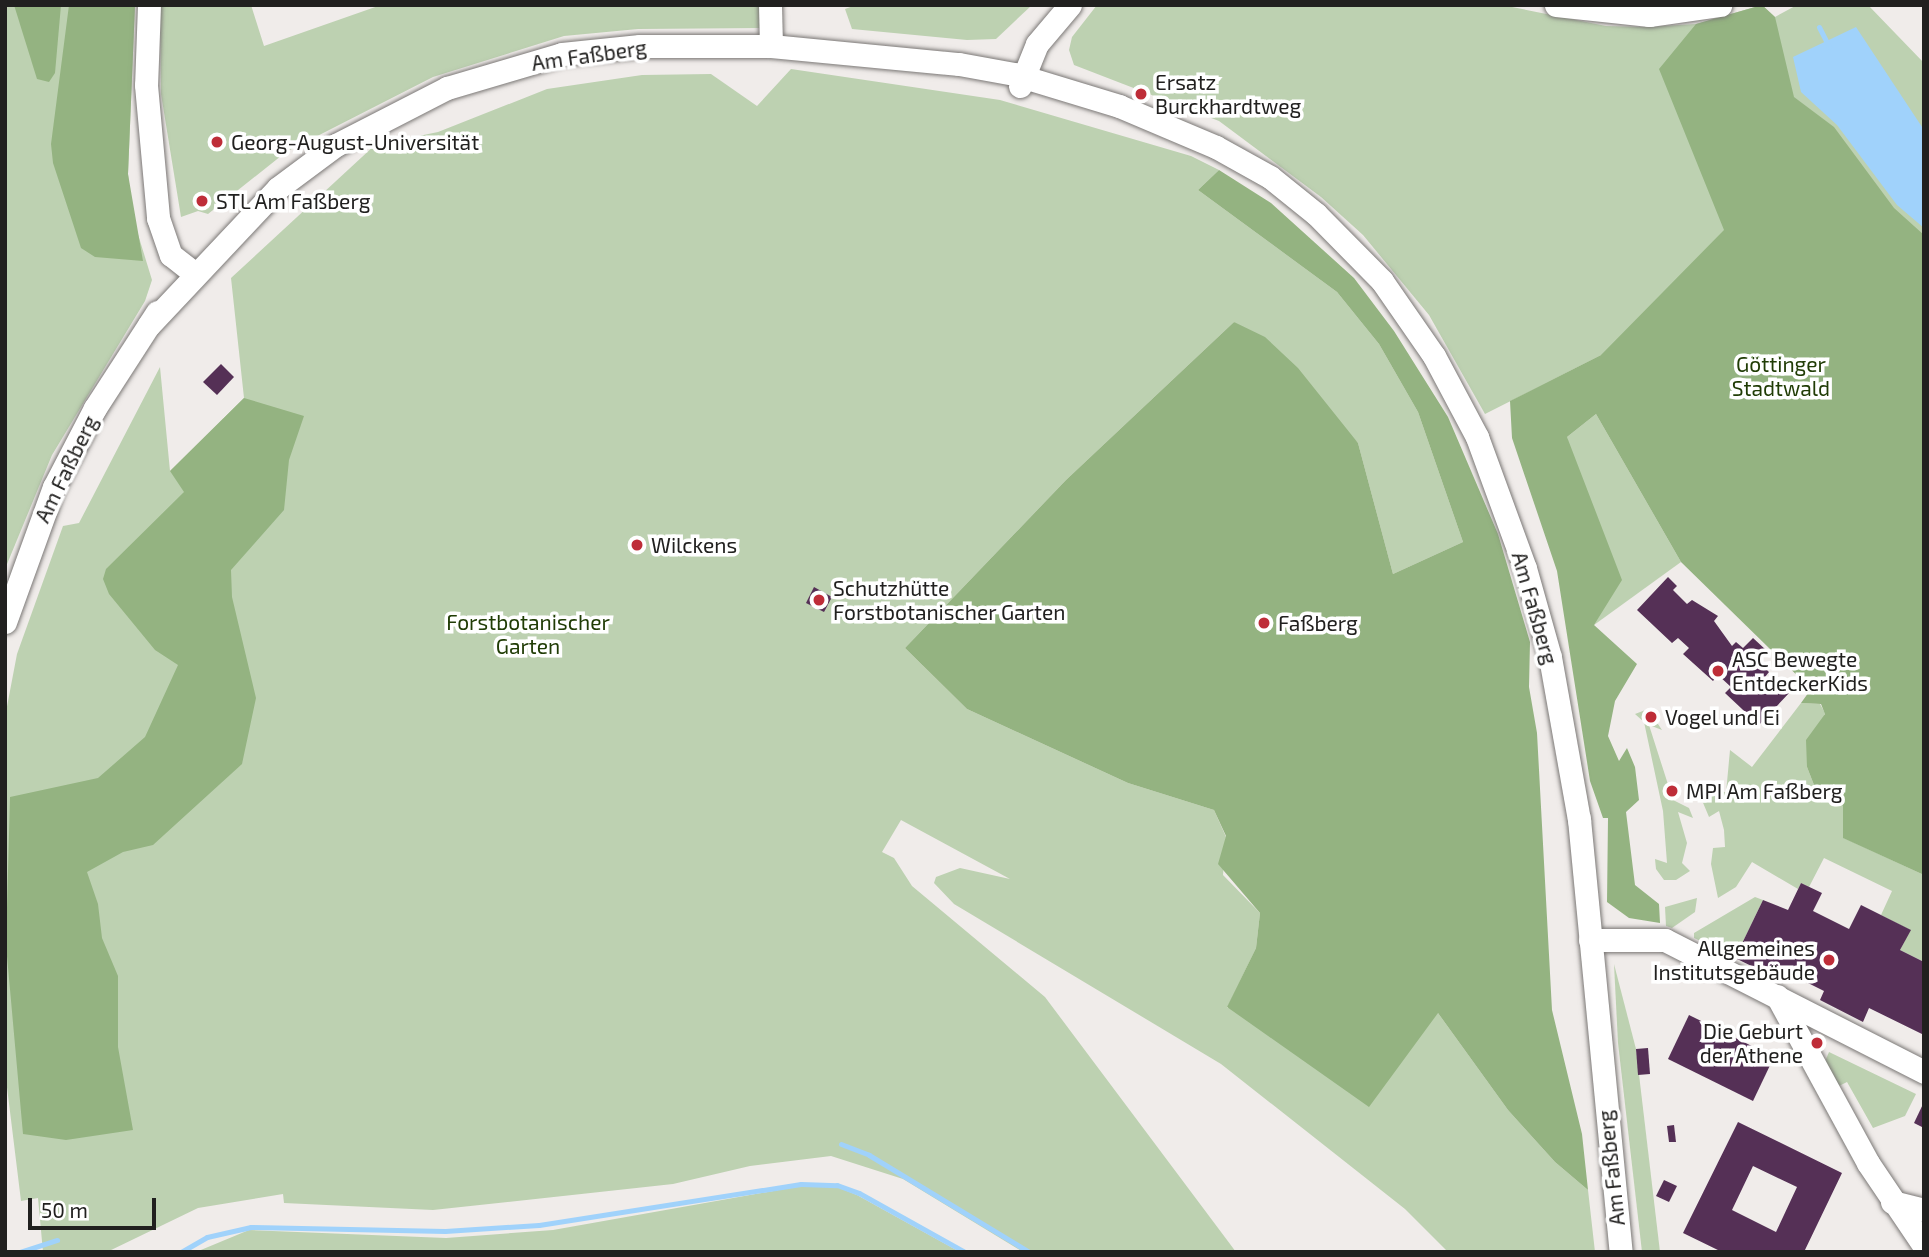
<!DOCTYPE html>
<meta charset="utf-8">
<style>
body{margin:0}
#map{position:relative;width:1929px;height:1257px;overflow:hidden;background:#f0ecea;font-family:"Exo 2",sans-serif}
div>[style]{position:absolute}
.green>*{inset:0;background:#bdd1b1}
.forest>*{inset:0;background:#94b381}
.water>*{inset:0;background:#a0d2fb}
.stream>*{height:5px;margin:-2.5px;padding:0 2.5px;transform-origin:2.5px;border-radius:2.5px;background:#a0d2fb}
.building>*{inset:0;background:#553056}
.roads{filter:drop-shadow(0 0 2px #7b7876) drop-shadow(0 0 2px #7b7876)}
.minor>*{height:23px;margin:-11.5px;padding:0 11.5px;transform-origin:11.5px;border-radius:11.5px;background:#fff}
.dots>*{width:19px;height:19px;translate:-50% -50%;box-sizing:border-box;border:4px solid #fff;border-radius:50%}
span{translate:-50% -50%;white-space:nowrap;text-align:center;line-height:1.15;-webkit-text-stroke:7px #fff;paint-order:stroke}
.street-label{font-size:21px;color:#21201f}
.poi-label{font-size:21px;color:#21201f}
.left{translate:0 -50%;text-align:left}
.right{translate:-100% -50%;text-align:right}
.park-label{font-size:21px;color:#203c05}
.frame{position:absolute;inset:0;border:7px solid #21201f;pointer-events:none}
.scale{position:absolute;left:28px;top:1198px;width:128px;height:32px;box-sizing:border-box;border:4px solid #21201f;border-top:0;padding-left:9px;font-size:21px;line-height:24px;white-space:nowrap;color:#21201f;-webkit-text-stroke:5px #fff;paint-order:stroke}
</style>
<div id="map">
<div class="green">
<div style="clip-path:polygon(5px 5px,135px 5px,128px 174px,133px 218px,152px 280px,145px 301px,52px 455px,5px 569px)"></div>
<div style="clip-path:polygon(160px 5px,251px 5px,264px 46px,381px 5px,762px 5px,760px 28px,638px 29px,564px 36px,433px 77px,286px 152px,208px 214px,198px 211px,181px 217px,161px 94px)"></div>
<div style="clip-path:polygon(856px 5px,1032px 5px,996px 39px,967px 40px,852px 29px,845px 9px)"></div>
<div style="clip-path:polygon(1097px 5px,1502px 5px,1606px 26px,1644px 27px,1696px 24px,1762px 5px,1775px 17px,1797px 5px,1868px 5px,1924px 63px,1924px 750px,1601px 355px,1485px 414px,1429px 315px,1363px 235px,1321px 197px,1219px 121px,1074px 65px,1069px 50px,1072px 37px)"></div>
<div style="clip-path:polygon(791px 69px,1000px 100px,1191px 156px,1219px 170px,1198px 190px,1337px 292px,1379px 344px,1418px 412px,1463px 542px,1393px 574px,1358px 443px,1234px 322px,1066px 480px,905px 648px,967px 709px,1128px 783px,1214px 810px,1226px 837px,1223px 875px,1260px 913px,1256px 948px,1227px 1008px,1438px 1013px,1508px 1110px,1555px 1162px,1588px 1190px,1595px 1252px,1448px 1252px,1405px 1209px,1221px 1064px,954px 904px,934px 883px,936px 877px,960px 868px,1010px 879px,901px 820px,882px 852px,894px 858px,912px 886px,1045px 997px,1236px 1252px,1023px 1252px,903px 1179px,831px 1156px,750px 1166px,673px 1184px,433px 1210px,284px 1203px,283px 1194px,198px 1208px,107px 1252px,43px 1252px,38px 1198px,21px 1201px,5px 1071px,5px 717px,17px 654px,63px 526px,79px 523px,160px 367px,170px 471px,244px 398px,231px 278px,375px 145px,438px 132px,547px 89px,642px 75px,711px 74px,757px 106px)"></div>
<div style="clip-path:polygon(1596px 414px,1681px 562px,1594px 625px,1567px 437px)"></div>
<div style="clip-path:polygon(1801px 703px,1820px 704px,1825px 713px,1807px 767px,1814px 785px,1843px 806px,1844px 838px,1924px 875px,1924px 962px,1900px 950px,1910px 930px,1881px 915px,1892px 891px,1824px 858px,1809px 887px,1801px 883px,1798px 889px,1752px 862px,1736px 887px,1718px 898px,1711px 864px,1713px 848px,1725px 847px,1724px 830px,1719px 811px,1709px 817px,1701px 798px,1710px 783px,1726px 793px,1730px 750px,1752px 767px)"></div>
<div style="clip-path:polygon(1648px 709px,1662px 730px,1649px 725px,1673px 800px,1689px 808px,1693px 818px,1678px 812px,1687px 843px,1682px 863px,1690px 871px,1676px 880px,1664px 880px,1656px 869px,1655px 859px,1667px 863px,1663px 811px,1644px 722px,1635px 714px)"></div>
<div style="clip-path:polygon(1755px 897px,1763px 900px,1738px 952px,1724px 945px,1720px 950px,1694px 938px,1694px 933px)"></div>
<div style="clip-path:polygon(1697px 898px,1695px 912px,1672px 928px,1666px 926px,1665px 907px)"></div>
<div style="clip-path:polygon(1614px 964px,1636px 1049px,1660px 1252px,1642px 1252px,1618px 1043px)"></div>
<div style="clip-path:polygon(1829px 1052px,1916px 1094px,1905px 1116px,1873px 1128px,1847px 1082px,1835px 1088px,1823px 1066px)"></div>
<div style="clip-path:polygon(801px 1186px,837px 1187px,857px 1195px,960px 1252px,196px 1252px,249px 1230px,446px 1238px,553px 1230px)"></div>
</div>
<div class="forest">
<div style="clip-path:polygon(14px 5px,61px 5px,55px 73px,49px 82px,37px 79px)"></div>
<div style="clip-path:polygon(69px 5px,135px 5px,128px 174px,143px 261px,95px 257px,81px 248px,53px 163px,51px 144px)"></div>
<div style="clip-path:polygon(1762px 5px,1775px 17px,1794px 97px,1834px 127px,1894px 208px,1924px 235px,1924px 875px,1843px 838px,1843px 806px,1814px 785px,1807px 767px,1806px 740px,1825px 714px,1821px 704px,1801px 703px,1811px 689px,1681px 562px,1596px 414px,1567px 437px,1622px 580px,1594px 625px,1637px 664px,1615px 701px,1608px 736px,1619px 761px,1627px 748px,1635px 767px,1639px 800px,1626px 812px,1635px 885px,1659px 904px,1660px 923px,1629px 918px,1607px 902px,1608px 818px,1603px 818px,1590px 781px,1557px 571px,1512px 438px,1510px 401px,1601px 355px,1724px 230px,1659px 69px,1696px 24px)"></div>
<div style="clip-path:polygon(1219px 170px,1271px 203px,1354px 278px,1394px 331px,1448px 417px,1498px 534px,1530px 642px,1529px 687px,1537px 733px,1552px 1010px,1582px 1134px,1588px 1190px,1555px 1162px,1508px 1110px,1438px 1013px,1369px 1107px,1227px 1007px,1256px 948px,1260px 913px,1218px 864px,1226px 836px,1214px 810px,1128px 783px,967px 709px,905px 648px,1066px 480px,1234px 322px,1265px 337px,1298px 368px,1358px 443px,1393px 574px,1463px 542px,1418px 412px,1379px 344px,1337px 292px,1198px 190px)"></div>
<div style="clip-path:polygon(244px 398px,304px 416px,289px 460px,284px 510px,231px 570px,232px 597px,256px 698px,242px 764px,153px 845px,123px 852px,87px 872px,98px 904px,102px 938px,118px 976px,118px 1047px,133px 1130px,66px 1140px,23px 1134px,6px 945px,10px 797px,98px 778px,145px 737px,178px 665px,155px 650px,109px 594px,103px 579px,106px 569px,184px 492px,170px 471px)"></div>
</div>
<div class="water">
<div style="clip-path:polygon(1856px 27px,1924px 130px,1924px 228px,1897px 205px,1837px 125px,1801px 92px,1793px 57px)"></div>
</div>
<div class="stream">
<div style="left:1819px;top:27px;width:22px;rotate:63deg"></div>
<div style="left:841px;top:1144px;width:30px;rotate:21deg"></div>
<div style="left:869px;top:1155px;width:187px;rotate:31.2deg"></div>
<div style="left:20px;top:1252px;width:39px;rotate:-18deg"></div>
<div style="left:181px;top:1252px;width:30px;rotate:-30deg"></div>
<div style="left:207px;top:1237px;width:45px;rotate:-12.8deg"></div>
<div style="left:251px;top:1227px;width:194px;rotate:1.2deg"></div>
<div style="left:445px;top:1231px;width:94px;rotate:-3.7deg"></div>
<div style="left:539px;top:1225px;width:265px;rotate:-8.9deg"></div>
<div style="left:801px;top:1184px;width:36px;rotate:2deg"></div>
<div style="left:837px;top:1185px;width:23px;rotate:20deg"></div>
<div style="left:859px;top:1193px;width:121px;rotate:29.1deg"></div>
</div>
<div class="building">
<div style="clip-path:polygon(221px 364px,234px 377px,217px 395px,203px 382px)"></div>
<div style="clip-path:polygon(1668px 577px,1677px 586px,1673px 590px,1687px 604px,1692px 600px,1718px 616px,1714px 621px,1732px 646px,1736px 642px,1743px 648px,1753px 638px,1766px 650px,1756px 660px,1769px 672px,1765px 677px,1790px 692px,1759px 725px,1725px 693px,1731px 687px,1718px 675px,1713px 681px,1683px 654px,1689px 648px,1678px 638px,1672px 643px,1637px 610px)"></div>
<div style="clip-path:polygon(814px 587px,832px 597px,824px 612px,806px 603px)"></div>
<div style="clip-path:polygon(1801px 883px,1822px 893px,1813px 911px,1849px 929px,1861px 905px,1911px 930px,1900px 950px,1924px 962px,1924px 1035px,1869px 1008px,1863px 1022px,1820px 1000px,1824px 991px,1776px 967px,1772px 976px,1735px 958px,1763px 900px,1788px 910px)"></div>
<div style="clip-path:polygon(1689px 1015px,1774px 1057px,1753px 1101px,1668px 1059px)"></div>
<div style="clip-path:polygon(1648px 1048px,1650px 1074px,1638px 1075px,1636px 1049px)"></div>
<div style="clip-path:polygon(1924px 1102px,1924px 1128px,1914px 1123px)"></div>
<div style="clip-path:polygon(evenodd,1738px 1122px,1842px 1173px,1804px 1252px,1722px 1252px,1683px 1233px,1738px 1122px,1753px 1166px,1797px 1187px,1776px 1232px,1732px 1210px,1753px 1166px)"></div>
<div style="clip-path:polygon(1674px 1125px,1676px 1142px,1669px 1142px,1667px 1126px)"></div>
<div style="clip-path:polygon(1664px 1180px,1677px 1186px,1669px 1202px,1656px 1196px)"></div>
</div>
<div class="roads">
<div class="minor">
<div style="left:149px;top:5px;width:80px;rotate:92.1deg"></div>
<div style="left:146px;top:85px;width:134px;rotate:84.8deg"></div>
<div style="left:158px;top:218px;width:39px;rotate:71deg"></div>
<div style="left:171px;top:255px;width:31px;rotate:38deg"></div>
<div style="left:770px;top:5px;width:41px;rotate:88.6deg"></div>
<div style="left:1556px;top:5px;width:94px;rotate:6.1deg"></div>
<div style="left:1649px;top:15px;width:72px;rotate:-8deg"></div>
<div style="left:1020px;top:86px;width:45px;rotate:-68deg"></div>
<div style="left:1037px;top:44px;width:51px;rotate:-49.8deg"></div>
<div style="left:149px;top:325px;width:188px;rotate:-46.7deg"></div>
<div style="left:278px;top:188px;width:72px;rotate:-36.6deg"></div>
<div style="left:336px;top:145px;width:125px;rotate:-27.2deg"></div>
<div style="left:447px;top:88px;width:120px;rotate:-16.5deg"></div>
<div style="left:562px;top:54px;width:78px;rotate:-5.9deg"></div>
<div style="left:640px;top:46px;width:131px"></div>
<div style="left:771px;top:46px;width:189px;rotate:5.5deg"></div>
<div style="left:959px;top:64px;width:56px;rotate:10.3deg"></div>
<div style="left:1014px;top:74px;width:110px;rotate:16.9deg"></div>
<div style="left:1119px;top:106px;width:105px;rotate:22.9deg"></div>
<div style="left:1216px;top:147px;width:62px;rotate:29.1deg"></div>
<div style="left:1270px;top:177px;width:59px;rotate:38.8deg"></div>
<div style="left:1316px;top:214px;width:94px;rotate:45.4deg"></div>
<div style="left:1382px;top:281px;width:91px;rotate:55.3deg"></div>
<div style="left:1434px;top:356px;width:92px;rotate:62deg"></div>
<div style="left:1477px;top:437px;width:140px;rotate:69.9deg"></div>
<div style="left:1525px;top:568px;width:92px;rotate:74.3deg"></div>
<div style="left:1550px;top:657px;width:165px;rotate:79.9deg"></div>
<div style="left:1579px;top:819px;width:435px;rotate:84.5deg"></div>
<div style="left:5px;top:622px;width:144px;rotate:-70.1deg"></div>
<div style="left:54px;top:487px;width:89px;rotate:-62.6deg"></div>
<div style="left:95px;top:408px;width:114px;rotate:-57.1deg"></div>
<div style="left:1590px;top:940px;width:75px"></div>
<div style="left:1665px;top:940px;width:291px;rotate:27deg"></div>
<div style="left:1777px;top:996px;width:190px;rotate:61.4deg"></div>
<div style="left:1868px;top:1163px;width:100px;rotate:56deg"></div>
<div style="left:1892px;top:1202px;width:33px;rotate:14deg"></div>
</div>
</div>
<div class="dots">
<div style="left:1141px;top:94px;background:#be2d38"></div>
<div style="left:217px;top:142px;background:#be2d38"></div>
<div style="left:202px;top:201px;background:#be2d38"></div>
<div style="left:637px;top:545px;background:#be2d38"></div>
<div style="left:819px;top:600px;background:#be2d38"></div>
<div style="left:1264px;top:623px;background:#be2d38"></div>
<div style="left:1718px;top:671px;background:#be2d38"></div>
<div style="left:1651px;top:717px;background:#be2d38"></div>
<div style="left:1672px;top:791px;background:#be2d38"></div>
<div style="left:1829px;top:960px;background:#be2d38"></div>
<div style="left:1817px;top:1043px;background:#be2d38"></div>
</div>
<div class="street-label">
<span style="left:589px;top:55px;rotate:-8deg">Am Faßberg</span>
<span style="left:66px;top:469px;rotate:-64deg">Am Faßberg</span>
<span style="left:1535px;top:608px;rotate:74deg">Am Faßberg</span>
<span style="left:1611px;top:1168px;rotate:-96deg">Am Faßberg</span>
</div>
<div class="poi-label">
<span class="left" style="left:1155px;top:94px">Ersatz<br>Burckhardtweg</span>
<span class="left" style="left:231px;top:142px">Georg-August-Universität</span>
<span class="left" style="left:216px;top:201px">STL Am Faßberg</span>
<span class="left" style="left:651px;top:545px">Wilckens</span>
<span class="left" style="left:833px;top:600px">Schutzhütte<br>Forstbotanischer Garten</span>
<span class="left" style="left:1278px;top:623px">Faßberg</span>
<span class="left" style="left:1732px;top:671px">ASC Bewegte<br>EntdeckerKids</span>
<span class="left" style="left:1665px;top:717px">Vogel und Ei</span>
<span class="left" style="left:1686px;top:791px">MPI Am Faßberg</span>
<span class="right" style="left:1815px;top:960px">Allgemeines<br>Institutsgebäude</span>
<span class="right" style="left:1803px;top:1043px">Die Geburt<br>der Athene</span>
</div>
<div class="park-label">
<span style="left:1781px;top:376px">Göttinger<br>Stadtwald</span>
<span style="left:528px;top:634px">Forstbotanischer<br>Garten</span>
</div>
<div class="frame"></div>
<div class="scale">50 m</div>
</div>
